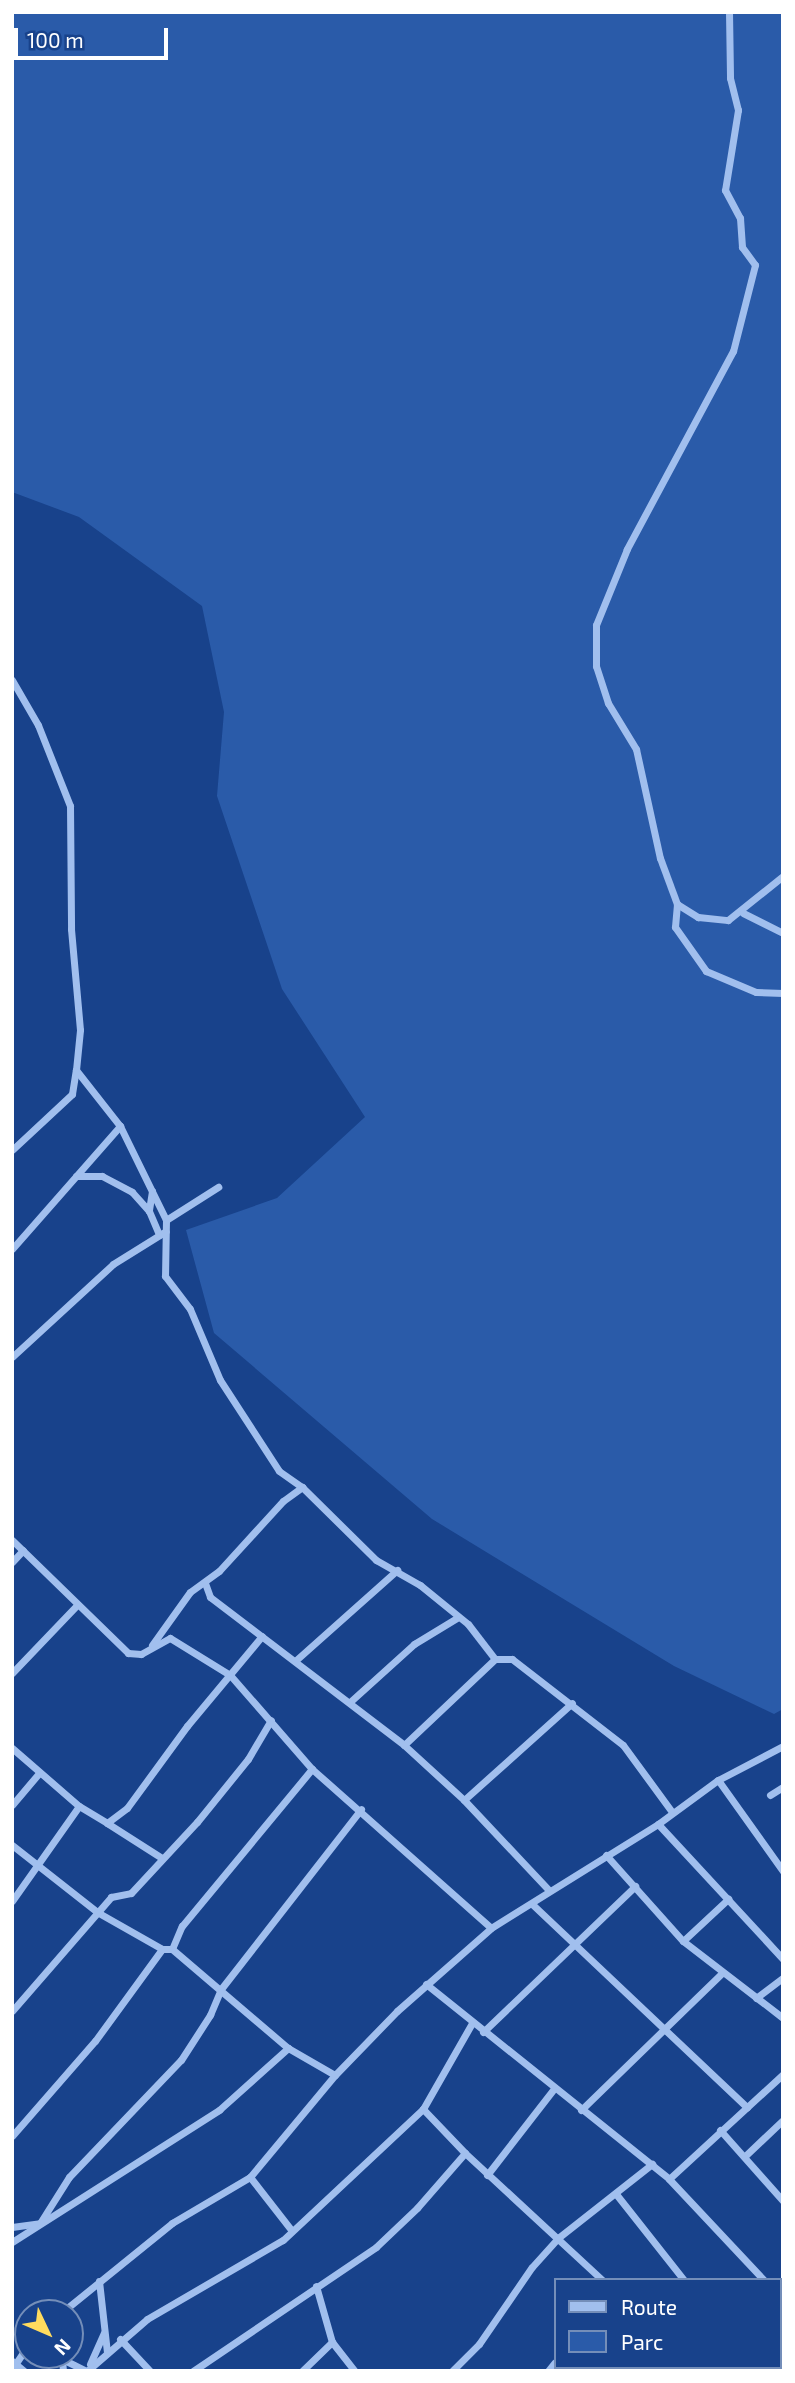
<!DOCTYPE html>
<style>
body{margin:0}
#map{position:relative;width:795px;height:2383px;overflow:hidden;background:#18428b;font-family:"Exo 2",sans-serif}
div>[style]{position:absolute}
.green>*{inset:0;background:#2a5ba9}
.minor>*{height:7px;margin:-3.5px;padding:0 3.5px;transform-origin:3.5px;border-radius:3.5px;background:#a1bfee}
span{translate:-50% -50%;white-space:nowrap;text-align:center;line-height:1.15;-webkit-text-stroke:5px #18428b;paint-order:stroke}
.frame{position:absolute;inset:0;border:14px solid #fff;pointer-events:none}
.legend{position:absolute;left:554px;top:2278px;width:228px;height:91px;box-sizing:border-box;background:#18428b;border:2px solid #748eb9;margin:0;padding:9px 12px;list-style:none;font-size:21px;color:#fff}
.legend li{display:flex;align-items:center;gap:14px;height:35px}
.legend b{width:35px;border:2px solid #748eb9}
.north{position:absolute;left:14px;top:2299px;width:70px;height:70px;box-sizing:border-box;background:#18428b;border:2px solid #748eb9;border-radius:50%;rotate:134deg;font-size:19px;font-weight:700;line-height:28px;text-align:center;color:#fff}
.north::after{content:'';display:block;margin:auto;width:24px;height:32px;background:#ffdb5e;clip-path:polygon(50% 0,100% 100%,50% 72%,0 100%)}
.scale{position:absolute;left:14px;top:28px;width:154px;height:32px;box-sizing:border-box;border:4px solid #fff;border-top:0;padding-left:9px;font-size:21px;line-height:24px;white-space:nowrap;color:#fff;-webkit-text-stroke:5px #18428b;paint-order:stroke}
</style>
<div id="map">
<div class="green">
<div style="clip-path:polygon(12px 12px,783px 12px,783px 1709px,774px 1714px,674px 1666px,432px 1519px,214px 1333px,186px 1230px,277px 1198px,365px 1117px,282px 989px,217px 796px,224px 712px,202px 606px,79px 517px,12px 492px)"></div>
</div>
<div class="minor">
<div style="left:729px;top:12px;width:66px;rotate:89.1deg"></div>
<div style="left:730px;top:78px;width:33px;rotate:76deg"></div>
<div style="left:738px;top:110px;width:81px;rotate:99.2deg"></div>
<div style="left:725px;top:190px;width:32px;rotate:62deg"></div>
<div style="left:740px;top:218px;width:29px;rotate:86deg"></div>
<div style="left:742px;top:247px;width:22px;rotate:54deg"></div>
<div style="left:755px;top:265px;width:89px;rotate:104.3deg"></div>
<div style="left:733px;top:351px;width:225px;rotate:118.2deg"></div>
<div style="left:627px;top:549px;width:82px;rotate:112.2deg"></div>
<div style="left:596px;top:625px;width:41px;rotate:90deg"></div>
<div style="left:596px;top:666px;width:39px;rotate:72deg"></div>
<div style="left:608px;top:703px;width:54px;rotate:58.7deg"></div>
<div style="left:636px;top:749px;width:112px;rotate:77.6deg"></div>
<div style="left:660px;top:858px;width:49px;rotate:69.7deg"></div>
<div style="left:677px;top:904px;width:25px;rotate:32deg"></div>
<div style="left:698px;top:917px;width:30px;rotate:6deg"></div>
<div style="left:728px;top:920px;width:70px;rotate:-38.7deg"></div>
<div style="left:12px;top:680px;width:52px;rotate:60deg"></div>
<div style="left:38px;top:725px;width:87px;rotate:68.4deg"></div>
<div style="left:70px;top:806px;width:123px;rotate:89.5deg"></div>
<div style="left:71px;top:929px;width:101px;rotate:84.9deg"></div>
<div style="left:80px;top:1030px;width:40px;rotate:95.7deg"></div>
<div style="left:76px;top:1070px;width:71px;rotate:51.8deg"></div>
<div style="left:120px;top:1126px;width:105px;rotate:63.9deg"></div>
<div style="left:166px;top:1220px;width:56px;rotate:91deg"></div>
<div style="left:165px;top:1276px;width:41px;rotate:52.9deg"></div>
<div style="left:190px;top:1309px;width:77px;rotate:67.1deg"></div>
<div style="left:220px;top:1380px;width:108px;rotate:57deg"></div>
<div style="left:279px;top:1471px;width:28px;rotate:35deg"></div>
<div style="left:302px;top:1487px;width:104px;rotate:44.6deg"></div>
<div style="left:376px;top:1560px;width:51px;rotate:29.6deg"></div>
<div style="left:420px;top:1585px;width:62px;rotate:39.1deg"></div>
<div style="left:468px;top:1624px;width:44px;rotate:52.4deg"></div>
<div style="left:495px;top:1659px;width:17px"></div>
<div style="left:512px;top:1659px;width:140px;rotate:37.8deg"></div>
<div style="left:623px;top:1745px;width:83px;rotate:53.8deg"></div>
<div style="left:677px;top:904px;width:23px;rotate:95deg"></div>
<div style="left:675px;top:927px;width:54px;rotate:54.8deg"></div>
<div style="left:706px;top:971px;width:54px;rotate:22.8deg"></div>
<div style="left:756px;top:992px;width:27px;rotate:2deg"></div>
<div style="left:743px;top:913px;width:45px;rotate:26.6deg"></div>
<div style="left:12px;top:1150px;width:82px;rotate:-43deg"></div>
<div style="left:72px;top:1094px;width:24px;rotate:-81deg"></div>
<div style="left:76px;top:1176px;width:26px"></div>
<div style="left:102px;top:1176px;width:34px;rotate:28deg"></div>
<div style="left:132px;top:1192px;width:25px;rotate:48deg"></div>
<div style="left:152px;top:1191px;width:20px;rotate:99deg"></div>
<div style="left:149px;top:1211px;width:26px;rotate:67deg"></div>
<div style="left:166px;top:1220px;width:62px;rotate:-32.4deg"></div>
<div style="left:12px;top:1249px;width:164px;rotate:-48.7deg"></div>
<div style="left:12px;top:1357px;width:137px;rotate:-42.6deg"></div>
<div style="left:113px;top:1264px;width:62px;rotate:-31.9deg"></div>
<div style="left:12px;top:1540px;width:162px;rotate:44.2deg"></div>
<div style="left:128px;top:1653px;width:13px;rotate:4deg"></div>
<div style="left:141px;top:1654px;width:33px;rotate:-29deg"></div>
<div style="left:170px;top:1638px;width:70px;rotate:31.7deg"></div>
<div style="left:230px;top:1675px;width:125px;rotate:48.9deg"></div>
<div style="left:312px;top:1769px;width:239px;rotate:41.6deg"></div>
<div style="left:12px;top:1562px;width:16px;rotate:-47deg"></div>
<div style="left:205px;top:1583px;width:15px;rotate:70deg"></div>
<div style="left:210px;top:1597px;width:244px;rotate:37.3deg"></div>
<div style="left:404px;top:1745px;width:81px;rotate:42.5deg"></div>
<div style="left:464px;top:1800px;width:122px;rotate:46.7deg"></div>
<div style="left:152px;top:1645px;width:65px;rotate:-54.4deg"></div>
<div style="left:190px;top:1592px;width:36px;rotate:-36deg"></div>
<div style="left:219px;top:1571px;width:95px;rotate:-47.6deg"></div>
<div style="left:283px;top:1501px;width:24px;rotate:-36deg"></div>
<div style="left:295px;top:1661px;width:137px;rotate:-41.7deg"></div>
<div style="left:12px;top:1673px;width:95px;rotate:-46.3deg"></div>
<div style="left:351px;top:1701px;width:85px;rotate:-42.1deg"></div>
<div style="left:414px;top:1644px;width:50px;rotate:-31.2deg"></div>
<div style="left:404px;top:1745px;width:125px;rotate:-43.4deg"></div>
<div style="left:12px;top:1748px;width:89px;rotate:40.9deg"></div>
<div style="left:79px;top:1806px;width:33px;rotate:31deg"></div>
<div style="left:107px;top:1823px;width:25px;rotate:-37deg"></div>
<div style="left:127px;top:1808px;width:102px;rotate:-53.8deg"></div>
<div style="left:187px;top:1726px;width:117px;rotate:-50.2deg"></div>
<div style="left:718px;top:1780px;width:112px;rotate:54.5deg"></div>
<div style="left:770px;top:1795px;width:15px;rotate:-32deg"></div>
<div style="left:464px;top:1800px;width:145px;rotate:-41.9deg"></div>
<div style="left:12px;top:1805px;width:42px;rotate:-49.8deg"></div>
<div style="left:107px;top:1823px;width:65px;rotate:32.5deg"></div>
<div style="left:658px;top:1824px;width:184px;rotate:47.2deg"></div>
<div style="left:12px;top:1845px;width:108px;rotate:38.2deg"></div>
<div style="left:97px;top:1912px;width:75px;rotate:29.6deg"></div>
<div style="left:162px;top:1949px;width:10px"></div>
<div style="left:172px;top:1949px;width:153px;rotate:40.5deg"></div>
<div style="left:606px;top:1855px;width:115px;rotate:48.2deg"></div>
<div style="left:683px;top:1941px;width:126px;rotate:37.6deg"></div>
<div style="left:12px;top:1901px;width:116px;rotate:-54.8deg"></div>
<div style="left:532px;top:1904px;width:296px;rotate:43.4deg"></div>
<div style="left:683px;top:1941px;width:62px;rotate:-43deg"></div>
<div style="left:172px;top:1949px;width:25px;rotate:-67deg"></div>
<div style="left:182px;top:1926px;width:204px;rotate:-50.4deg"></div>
<div style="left:426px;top:1984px;width:312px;rotate:38.7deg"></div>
<div style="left:669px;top:2179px;width:139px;rotate:46.8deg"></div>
<div style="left:756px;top:1998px;width:34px;rotate:-37deg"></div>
<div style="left:12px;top:2011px;width:151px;rotate:-49deg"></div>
<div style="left:111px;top:1897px;width:20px;rotate:-11deg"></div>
<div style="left:131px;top:1893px;width:97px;rotate:-47.1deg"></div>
<div style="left:197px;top:1822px;width:81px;rotate:-51deg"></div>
<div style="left:248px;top:1759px;width:45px;rotate:-59.5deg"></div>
<div style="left:483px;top:2032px;width:211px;rotate:-43.8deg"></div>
<div style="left:581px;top:2110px;width:197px;rotate:-44.2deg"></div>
<div style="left:720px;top:2130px;width:95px;rotate:48.4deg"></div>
<div style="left:12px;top:2136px;width:126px;rotate:-48.9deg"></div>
<div style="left:95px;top:2041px;width:114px;rotate:-53.9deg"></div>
<div style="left:465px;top:2153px;width:187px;rotate:42.8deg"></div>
<div style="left:745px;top:2156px;width:52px;rotate:-43.5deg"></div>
<div style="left:487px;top:2175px;width:108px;rotate:-52.2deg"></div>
<div style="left:250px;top:2177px;width:68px;rotate:52.1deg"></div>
<div style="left:669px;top:2179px;width:155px;rotate:-42.6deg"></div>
<div style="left:616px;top:2194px;width:110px;rotate:51.7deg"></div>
<div style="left:12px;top:2227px;width:28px;rotate:-8deg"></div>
<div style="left:40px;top:2223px;width:54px;rotate:-57.8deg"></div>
<div style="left:69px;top:2177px;width:162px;rotate:-46.3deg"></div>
<div style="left:181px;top:2060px;width:54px;rotate:-57.2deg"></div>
<div style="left:210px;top:2015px;width:28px;rotate:-67deg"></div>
<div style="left:221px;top:1989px;width:228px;rotate:-52.1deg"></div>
<div style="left:12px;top:2242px;width:246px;rotate:-32.5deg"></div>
<div style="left:219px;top:2110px;width:93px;rotate:-41.9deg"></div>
<div style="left:288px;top:2048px;width:54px;rotate:29.9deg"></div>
<div style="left:335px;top:2075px;width:89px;rotate:-45.9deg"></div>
<div style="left:397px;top:2011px;width:125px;rotate:-41.4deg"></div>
<div style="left:491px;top:1928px;width:197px;rotate:-31.9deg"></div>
<div style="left:658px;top:1824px;width:74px;rotate:-36.3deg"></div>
<div style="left:718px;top:1780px;width:73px;rotate:-27.6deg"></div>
<div style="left:99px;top:2281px;width:71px;rotate:83.6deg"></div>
<div style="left:316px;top:2286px;width:58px;rotate:74.1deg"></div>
<div style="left:332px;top:2342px;width:37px;rotate:52deg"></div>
<div style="left:779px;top:2295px;width:5px;rotate:37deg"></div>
<div style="left:61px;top:2313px;width:143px;rotate:-39deg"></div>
<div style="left:172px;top:2223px;width:91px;rotate:-30.5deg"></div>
<div style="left:250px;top:2177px;width:133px;rotate:-50.2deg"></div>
<div style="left:120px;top:2339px;width:44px;rotate:46.8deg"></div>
<div style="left:12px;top:2361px;width:16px;rotate:40deg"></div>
<div style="left:90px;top:2364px;width:34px;rotate:-66deg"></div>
<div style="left:693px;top:2367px;width:7px"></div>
<div style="left:12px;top:2369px;width:29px;rotate:-56deg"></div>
<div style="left:63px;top:2371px;width:12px;rotate:-95deg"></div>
<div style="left:62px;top:2359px;width:28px;rotate:26deg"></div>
<div style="left:87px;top:2371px;width:79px;rotate:-40.9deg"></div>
<div style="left:147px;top:2319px;width:157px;rotate:-30.2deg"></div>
<div style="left:283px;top:2240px;width:192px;rotate:-43.1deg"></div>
<div style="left:423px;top:2109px;width:99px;rotate:-60.3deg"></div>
<div style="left:193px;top:2371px;width:221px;rotate:-34.1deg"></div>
<div style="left:376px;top:2247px;width:57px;rotate:-43.6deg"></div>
<div style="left:417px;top:2208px;width:73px;rotate:-48.9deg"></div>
<div style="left:465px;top:2153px;width:61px;rotate:-133.7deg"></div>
<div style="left:302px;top:2371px;width:42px;rotate:-44deg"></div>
<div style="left:452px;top:2371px;width:38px;rotate:-45deg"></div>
<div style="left:479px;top:2344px;width:93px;rotate:-55.5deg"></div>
<div style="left:532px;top:2267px;width:39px;rotate:-48deg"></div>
<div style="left:558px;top:2238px;width:120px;rotate:-38.2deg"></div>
<div style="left:548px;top:2371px;width:11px;rotate:-52deg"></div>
</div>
<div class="frame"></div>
<ul class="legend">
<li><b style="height:9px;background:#a1bfee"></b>Route</li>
<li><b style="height:19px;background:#2a5ba9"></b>Parc</li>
</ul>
<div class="north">N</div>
<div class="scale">100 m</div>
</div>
